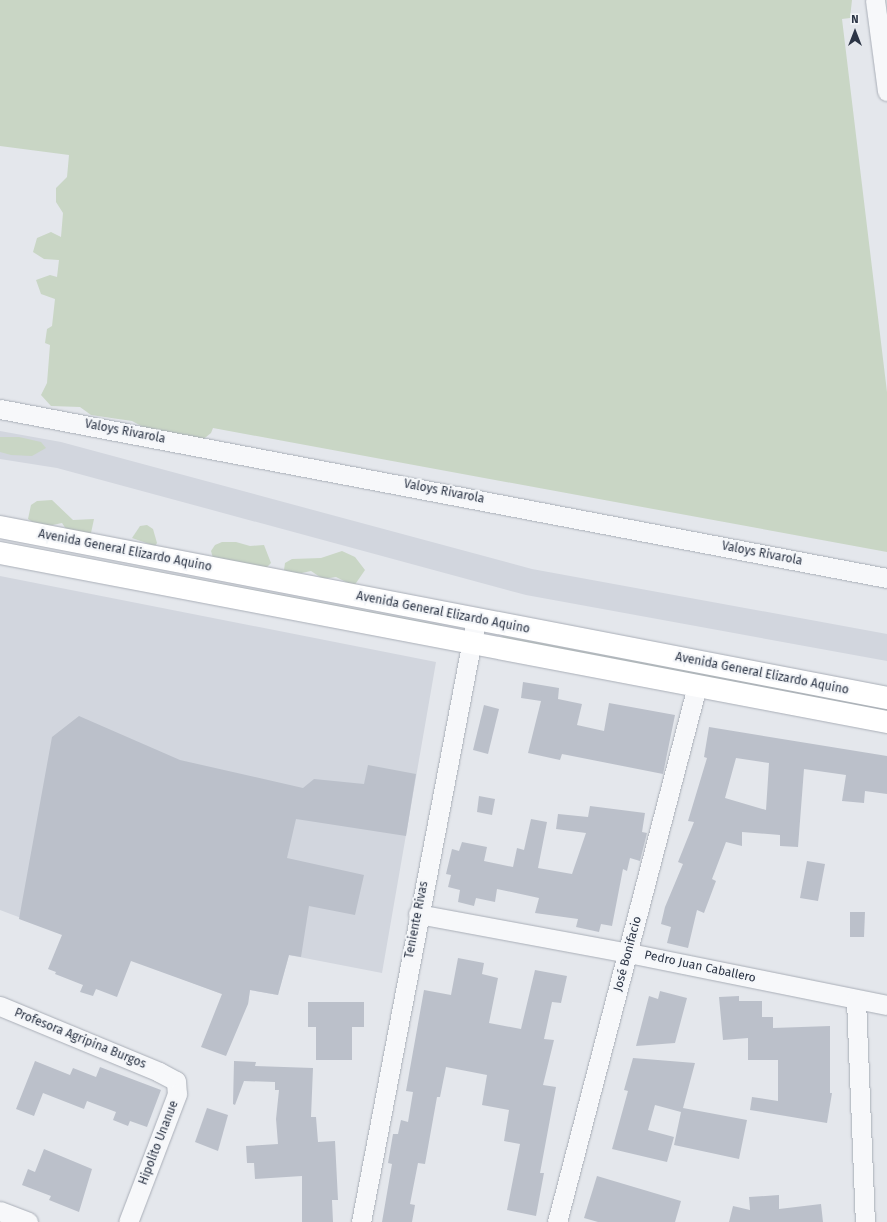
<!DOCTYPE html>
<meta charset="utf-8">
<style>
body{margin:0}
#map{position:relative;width:887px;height:1222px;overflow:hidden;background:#e4e7ec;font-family:"Fira Sans",sans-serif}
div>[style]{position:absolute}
.built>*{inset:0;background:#d2d6de}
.green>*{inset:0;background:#c9d6c5}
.building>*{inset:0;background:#bbc0ca}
.roads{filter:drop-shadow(0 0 1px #a9aeb7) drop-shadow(0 0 1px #a9aeb7)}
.minor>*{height:19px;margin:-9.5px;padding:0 9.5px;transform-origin:9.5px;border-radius:9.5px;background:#f7f8fa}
.major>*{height:22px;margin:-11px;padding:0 11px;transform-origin:11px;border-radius:11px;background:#fff}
span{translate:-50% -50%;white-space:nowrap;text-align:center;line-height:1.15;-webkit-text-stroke:4px #f4f6f9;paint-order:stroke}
.street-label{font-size:12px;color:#2b3445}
.north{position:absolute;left:835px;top:12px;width:40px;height:40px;-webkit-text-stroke:3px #f4f6f9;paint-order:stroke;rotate:0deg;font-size:11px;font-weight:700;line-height:16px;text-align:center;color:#2b3445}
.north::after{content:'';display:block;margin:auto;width:14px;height:18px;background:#2b3445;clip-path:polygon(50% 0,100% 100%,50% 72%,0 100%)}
</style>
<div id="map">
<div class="built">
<div style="clip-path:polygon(0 431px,61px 442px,532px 569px,887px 634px,887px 661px,526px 595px,57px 468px,0 459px)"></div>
<div style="clip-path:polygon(0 576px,436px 662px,382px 973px,289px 955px,278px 995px,250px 990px,248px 1004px,0 910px)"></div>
</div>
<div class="green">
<div style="clip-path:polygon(0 0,852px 0,850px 18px,842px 19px,887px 392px,887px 552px,213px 428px,211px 433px,200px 442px,145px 428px,132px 421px,91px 415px,80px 407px,51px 406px,41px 395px,47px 383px,50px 345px,45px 343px,47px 329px,52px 326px,55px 299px,41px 294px,36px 280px,50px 275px,57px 277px,59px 260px,44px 259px,33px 252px,37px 238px,51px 232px,61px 237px,63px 213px,56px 202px,56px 188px,67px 177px,69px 155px,0 146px)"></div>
<div style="clip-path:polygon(0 437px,19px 437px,41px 442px,46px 448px,32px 456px,11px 455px,0 452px)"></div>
<div style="clip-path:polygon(52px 500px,73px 520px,94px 519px,91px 533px,85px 538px,66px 529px,62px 523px,48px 526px,34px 523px,28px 519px,31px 505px,37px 501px)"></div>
<div style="clip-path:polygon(147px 525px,153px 529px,157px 543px,155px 546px,132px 538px,140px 526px)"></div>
<div style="clip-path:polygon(0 542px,441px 625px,442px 626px,0 545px)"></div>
<div style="clip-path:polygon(222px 542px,236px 542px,250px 546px,264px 545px,271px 563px,266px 568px,252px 567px,240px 562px,213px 558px,211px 551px,215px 545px)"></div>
<div style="clip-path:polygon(342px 551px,355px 557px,365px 570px,354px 586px,336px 577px,323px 579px,311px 571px,297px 574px,284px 570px,285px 563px,292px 559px,321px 558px)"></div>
<div style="clip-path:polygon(503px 636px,887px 709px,887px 712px,501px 638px)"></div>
</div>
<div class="building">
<div style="clip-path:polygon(523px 682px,559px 688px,558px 699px,582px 704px,577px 725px,604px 731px,609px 703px,675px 715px,663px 774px,562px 754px,560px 760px,528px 753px,541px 701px,521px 698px)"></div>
<div style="clip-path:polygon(484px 705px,499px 709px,488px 754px,473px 750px)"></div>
<div style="clip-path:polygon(79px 716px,180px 760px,303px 788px,314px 779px,364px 784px,368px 765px,416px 774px,406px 836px,296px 819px,287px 858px,364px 875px,355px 915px,309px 906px,301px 957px,289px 955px,278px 995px,250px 990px,248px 1004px,226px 1056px,201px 1047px,222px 994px,131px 961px,117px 997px,96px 989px,93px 996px,80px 992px,83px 985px,55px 974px,56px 972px,48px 969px,62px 935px,19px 919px,52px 737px)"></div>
<div style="clip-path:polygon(evenodd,709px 727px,887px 756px,887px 794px,865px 791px,864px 803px,842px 801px,846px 775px,804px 769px,798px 847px,780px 846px,780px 835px,742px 832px,742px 846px,726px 842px,712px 879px,716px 881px,704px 913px,697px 910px,688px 948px,667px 943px,671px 927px,661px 924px,665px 907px,683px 864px,678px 862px,694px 822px,688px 821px,707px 758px,704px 757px,709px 727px,736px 758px,769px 763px,766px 810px,725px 798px,736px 758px)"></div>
<div style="clip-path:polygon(479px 796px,495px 799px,492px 815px,477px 812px)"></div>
<div style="clip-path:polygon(590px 806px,645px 813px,642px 832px,647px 833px,640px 861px,630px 858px,627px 871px,623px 869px,612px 926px,601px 924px,599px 932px,576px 927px,578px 919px,535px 913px,539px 898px,497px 889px,495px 902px,476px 898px,474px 906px,458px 902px,460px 890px,448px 887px,451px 875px,446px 874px,452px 849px,459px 851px,462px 842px,487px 847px,484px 861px,513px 867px,517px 848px,524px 850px,531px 819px,547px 822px,538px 868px,572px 874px,586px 833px,556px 829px,558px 814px,588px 817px)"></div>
<div style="clip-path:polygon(807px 861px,825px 864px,818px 901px,800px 898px)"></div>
<div style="clip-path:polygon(850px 912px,865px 912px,864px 937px,850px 937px)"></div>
<div style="clip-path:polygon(458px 958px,484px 963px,482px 974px,498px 978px,489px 1023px,521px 1029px,535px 970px,567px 976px,561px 1003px,552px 1002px,544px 1039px,554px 1040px,543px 1085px,556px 1087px,540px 1173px,544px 1173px,536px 1216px,507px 1210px,520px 1144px,504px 1141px,509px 1110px,482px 1105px,487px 1075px,446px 1067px,440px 1097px,437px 1097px,425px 1164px,418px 1163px,410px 1204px,415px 1205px,412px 1222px,382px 1222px,392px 1164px,388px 1163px,393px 1134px,398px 1134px,401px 1120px,408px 1122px,413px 1092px,406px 1091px,424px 990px,451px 995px)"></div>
<div style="clip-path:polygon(660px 991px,687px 998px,675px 1043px,636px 1046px,649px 996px,658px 999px)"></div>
<div style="clip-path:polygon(739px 996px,739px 1001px,762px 1001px,762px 1017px,773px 1017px,773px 1028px,830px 1026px,830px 1093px,832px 1093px,827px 1123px,750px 1110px,752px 1097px,778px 1101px,778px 1060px,748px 1060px,748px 1038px,723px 1040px,719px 997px)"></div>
<div style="clip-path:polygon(308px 1002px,364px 1002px,364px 1027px,352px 1027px,352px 1060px,316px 1060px,316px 1027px,308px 1027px)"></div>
<div style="clip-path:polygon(633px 1058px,695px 1063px,683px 1108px,747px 1120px,739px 1159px,674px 1145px,681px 1112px,655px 1105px,648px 1130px,674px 1137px,667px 1162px,612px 1149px,628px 1091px,624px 1090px)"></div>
<div style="clip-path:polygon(35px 1061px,70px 1075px,73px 1068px,96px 1077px,100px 1067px,161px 1090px,147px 1127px,130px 1121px,128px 1126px,113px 1120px,116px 1112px,87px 1101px,84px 1109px,43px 1093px,34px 1116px,16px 1109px)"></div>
<div style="clip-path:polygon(234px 1061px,256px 1062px,255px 1066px,313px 1068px,311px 1117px,316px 1117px,318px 1142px,335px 1141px,338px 1200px,332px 1200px,333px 1222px,302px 1222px,302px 1176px,255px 1179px,254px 1163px,247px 1163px,246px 1146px,278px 1144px,276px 1119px,279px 1090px,275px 1090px,275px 1082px,244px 1081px,235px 1105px,233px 1104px)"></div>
<div style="clip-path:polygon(207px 1108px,228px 1115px,218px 1151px,195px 1142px)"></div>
<div style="clip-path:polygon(44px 1149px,92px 1169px,79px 1212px,49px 1200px,51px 1196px,22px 1185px,28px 1169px,35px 1172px)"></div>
<div style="clip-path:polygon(597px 1176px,681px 1201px,675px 1222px,598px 1222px,584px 1218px)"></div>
<div style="clip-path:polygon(779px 1195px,779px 1209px,821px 1204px,823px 1222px,729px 1222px,733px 1206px,750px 1210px,749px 1197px)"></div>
</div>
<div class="roads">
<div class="minor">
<div style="left:875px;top:0;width:92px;rotate:82.5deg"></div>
<div style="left:0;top:409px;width:903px;rotate:10.79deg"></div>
<div style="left:418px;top:914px;width:215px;rotate:10.5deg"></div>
<div style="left:629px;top:953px;width:263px;rotate:11.4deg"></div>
<div style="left:856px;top:1000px;width:222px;rotate:87.7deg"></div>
<div style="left:0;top:1006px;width:172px;rotate:22.5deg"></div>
<div style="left:159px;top:1072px;width:19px;rotate:28deg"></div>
<div style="left:176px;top:1081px;width:13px;rotate:86deg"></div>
<div style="left:177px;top:1094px;width:137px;rotate:110.9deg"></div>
<div style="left:0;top:1211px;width:30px;rotate:21deg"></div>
<div style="left:361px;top:1222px;width:614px;rotate:-79.2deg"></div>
<div style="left:557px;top:1222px;width:554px;rotate:-75.36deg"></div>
</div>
<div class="major">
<div style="left:0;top:527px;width:903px;rotate:10.91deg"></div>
<div style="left:0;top:553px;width:903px;rotate:10.79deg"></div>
</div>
</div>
<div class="street-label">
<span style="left:125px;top:432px;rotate:11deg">Valoys Rivarola</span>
<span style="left:444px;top:492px;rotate:11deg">Valoys Rivarola</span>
<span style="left:125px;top:551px;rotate:11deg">Avenida General Elizardo Aquino</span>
<span style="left:762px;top:554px;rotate:11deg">Valoys Rivarola</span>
<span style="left:443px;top:613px;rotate:11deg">Avenida General Elizardo Aquino</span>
<span style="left:762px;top:674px;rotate:11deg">Avenida General Elizardo Aquino</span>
<span style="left:417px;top:920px;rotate:-79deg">Teniente Rivas</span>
<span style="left:628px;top:954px;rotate:-75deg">José Bonifacio</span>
<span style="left:700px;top:967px;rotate:12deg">Pedro Juan Caballero</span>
<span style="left:80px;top:1039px;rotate:22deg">Profesora Agripina Burgos</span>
<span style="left:159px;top:1143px;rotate:-69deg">Hipolito Unanue</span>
</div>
<div class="north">N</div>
</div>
